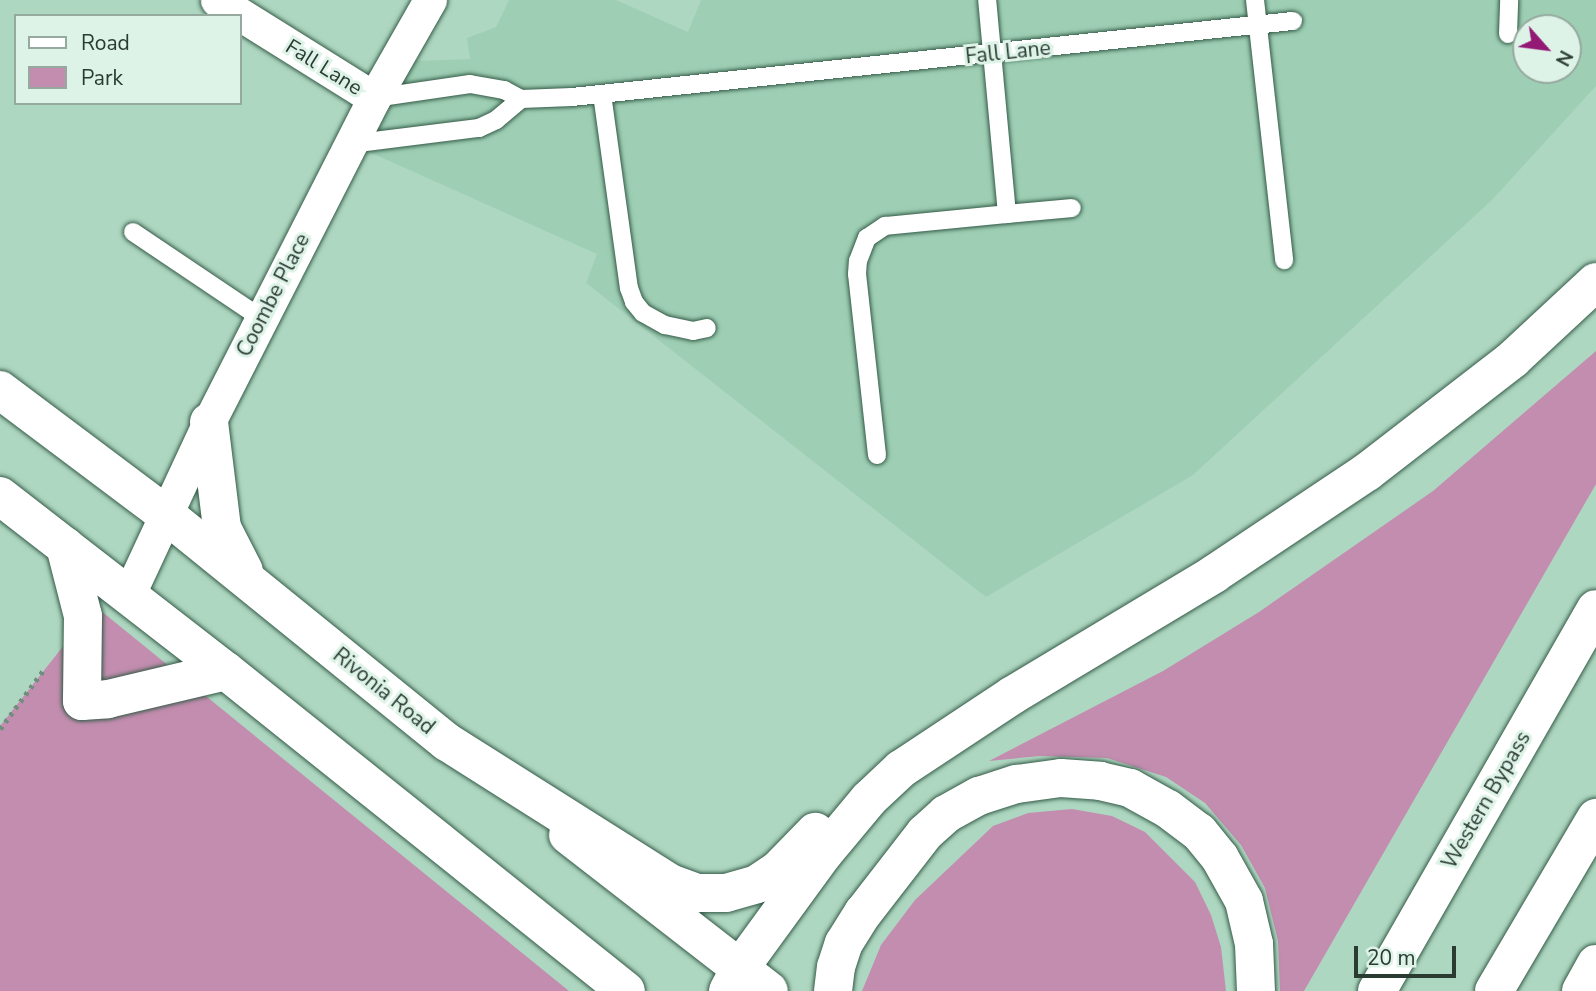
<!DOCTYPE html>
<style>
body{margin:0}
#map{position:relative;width:1596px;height:991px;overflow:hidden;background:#aed7c1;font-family:"Nunito Sans",sans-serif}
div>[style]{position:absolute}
.built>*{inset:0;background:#9ecfb4}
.green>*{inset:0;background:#c38daf}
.path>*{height:4.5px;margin-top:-2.25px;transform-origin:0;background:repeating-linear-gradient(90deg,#708e7e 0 3.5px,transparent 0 8.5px)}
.roads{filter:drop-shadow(0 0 2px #355b48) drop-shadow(0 0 2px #355b48)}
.service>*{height:18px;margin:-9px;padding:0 9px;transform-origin:9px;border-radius:9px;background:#fff}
.minor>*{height:33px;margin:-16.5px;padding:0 16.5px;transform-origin:16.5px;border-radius:16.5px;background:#fff}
.secondary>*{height:38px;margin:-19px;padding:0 19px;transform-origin:19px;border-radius:19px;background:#fff}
.primary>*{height:38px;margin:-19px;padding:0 19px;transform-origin:19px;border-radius:19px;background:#fff}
.motorway>*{height:38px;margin:-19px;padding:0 19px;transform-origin:19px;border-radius:19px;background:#fff}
span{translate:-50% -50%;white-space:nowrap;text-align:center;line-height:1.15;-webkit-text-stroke:6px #def3e7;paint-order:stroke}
.street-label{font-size:21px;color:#2a3b32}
.legend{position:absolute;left:14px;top:14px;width:228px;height:91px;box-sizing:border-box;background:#def3e7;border:2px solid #96a99f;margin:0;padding:9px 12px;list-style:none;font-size:21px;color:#2a3b32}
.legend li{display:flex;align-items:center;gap:14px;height:35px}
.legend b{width:35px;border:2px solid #96a99f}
.north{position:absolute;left:1512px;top:14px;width:70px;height:70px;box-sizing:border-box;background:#def3e7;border:2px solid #96a99f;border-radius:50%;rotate:118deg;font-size:19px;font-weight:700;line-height:28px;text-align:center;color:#2a3b32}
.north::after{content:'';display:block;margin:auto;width:24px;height:32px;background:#931974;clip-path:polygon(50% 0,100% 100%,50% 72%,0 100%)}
.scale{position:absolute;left:1354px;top:946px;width:102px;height:32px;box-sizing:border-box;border:4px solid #2a3b32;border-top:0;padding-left:9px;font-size:21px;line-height:24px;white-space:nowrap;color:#2a3b32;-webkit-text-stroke:5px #def3e7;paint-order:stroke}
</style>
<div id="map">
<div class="built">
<div style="clip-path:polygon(evenodd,509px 0,616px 0,688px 32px,701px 0,1596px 0,1596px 86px,1492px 200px,1193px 475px,986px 597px,586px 283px,597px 254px,367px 151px,414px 61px,470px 59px,467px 38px,496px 27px,509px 0,1526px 28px,1568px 28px,1568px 70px,1526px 70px,1526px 28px)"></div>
</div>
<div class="green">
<div style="clip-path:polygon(1596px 351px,1596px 484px,1304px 991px,1280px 991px,1278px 941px,1265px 888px,1241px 845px,1205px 803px,1166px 777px,1107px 758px,1040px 756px,989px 761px,1163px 671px,1259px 612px,1433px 491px)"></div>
<div style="clip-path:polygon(95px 606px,569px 991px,0 991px,0 726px)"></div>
<div style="clip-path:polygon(1072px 809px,1112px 816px,1145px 832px,1195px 882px,1211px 915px,1221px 947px,1226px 991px,862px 991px,881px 945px,915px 900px,993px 826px,1028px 813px)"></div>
</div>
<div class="path">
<div style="left:0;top:729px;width:76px;rotate:-53.6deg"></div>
</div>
<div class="roads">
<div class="service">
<div style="left:1255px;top:0;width:262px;rotate:83.6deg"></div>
<div style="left:1508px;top:34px;width:34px;rotate:-88deg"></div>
<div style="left:602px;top:94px;width:196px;rotate:82.1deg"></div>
<div style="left:629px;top:288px;width:15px;rotate:70deg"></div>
<div style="left:634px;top:302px;width:14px;rotate:51deg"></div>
<div style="left:643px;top:313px;width:25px;rotate:29deg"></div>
<div style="left:665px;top:325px;width:29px;rotate:12deg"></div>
<div style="left:693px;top:331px;width:14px;rotate:-12deg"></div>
<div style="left:374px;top:98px;width:97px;rotate:-8.3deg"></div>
<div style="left:470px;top:84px;width:35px;rotate:10deg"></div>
<div style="left:504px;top:90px;width:19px;rotate:28deg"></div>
<div style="left:521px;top:99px;width:51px;rotate:-2.2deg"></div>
<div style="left:572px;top:97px;width:725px;rotate:-6.02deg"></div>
<div style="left:350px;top:144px;width:130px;rotate:-7.1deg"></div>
<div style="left:479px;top:128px;width:19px;rotate:-25deg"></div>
<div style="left:496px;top:120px;width:33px;rotate:-40deg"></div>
<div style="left:1007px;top:214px;width:65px;rotate:-5.3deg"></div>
<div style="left:133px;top:232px;width:154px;rotate:33.9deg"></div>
<div style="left:877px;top:455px;width:182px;rotate:-96.3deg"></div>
<div style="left:857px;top:274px;width:13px;rotate:-86deg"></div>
<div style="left:858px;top:261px;width:25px;rotate:-69deg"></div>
<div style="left:867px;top:238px;width:22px;rotate:-34deg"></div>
<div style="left:885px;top:226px;width:123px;rotate:-5.6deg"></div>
<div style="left:1007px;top:214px;width:215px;rotate:-95.3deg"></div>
</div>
<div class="minor">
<div style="left:217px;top:0;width:185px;rotate:32deg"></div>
<div style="left:128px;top:596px;width:192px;rotate:-65deg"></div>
<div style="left:209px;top:422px;width:364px;rotate:-63deg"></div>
<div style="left:374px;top:98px;width:113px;rotate:-60.3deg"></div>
</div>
<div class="secondary">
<div style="left:568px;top:835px;width:254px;rotate:37.8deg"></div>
</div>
<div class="primary">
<div style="left:0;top:390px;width:205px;rotate:36.9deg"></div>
<div style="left:164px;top:513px;width:364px;rotate:39deg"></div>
<div style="left:209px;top:422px;width:107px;rotate:83deg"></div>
<div style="left:222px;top:528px;width:48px;rotate:62.9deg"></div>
<div style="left:0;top:496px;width:286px;rotate:37.8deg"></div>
<div style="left:226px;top:671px;width:512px;rotate:38.66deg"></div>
<div style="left:65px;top:546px;width:72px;rotate:75.6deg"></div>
<div style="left:83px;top:616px;width:85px;rotate:90.7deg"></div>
<div style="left:82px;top:701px;width:26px;rotate:-4deg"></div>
<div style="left:108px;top:699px;width:121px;rotate:-13.3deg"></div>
</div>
<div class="motorway">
<div style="left:447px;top:742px;width:264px;rotate:32.3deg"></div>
<div style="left:670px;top:883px;width:30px;rotate:20deg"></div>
<div style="left:698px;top:893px;width:28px"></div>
<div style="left:726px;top:893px;width:32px;rotate:-16deg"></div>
<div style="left:757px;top:884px;width:27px;rotate:-34deg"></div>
<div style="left:779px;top:869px;width:52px;rotate:-45.8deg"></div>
<div style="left:728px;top:991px;width:26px;rotate:-62deg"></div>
<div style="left:740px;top:968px;width:142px;rotate:-53.9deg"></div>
<div style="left:824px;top:853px;width:70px;rotate:-50.2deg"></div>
<div style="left:869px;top:799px;width:44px;rotate:-43.2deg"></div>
<div style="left:901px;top:769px;width:134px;rotate:-33.5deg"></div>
<div style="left:1013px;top:695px;width:235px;rotate:-31deg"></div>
<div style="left:1214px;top:574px;width:184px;rotate:-33.7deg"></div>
<div style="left:1367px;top:472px;width:185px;rotate:-37.7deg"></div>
<div style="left:1513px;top:359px;width:113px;rotate:-42.9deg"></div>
<div style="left:833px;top:991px;width:24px;rotate:-83deg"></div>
<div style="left:836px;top:967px;width:25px;rotate:-72deg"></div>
<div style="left:844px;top:943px;width:36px;rotate:-58deg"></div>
<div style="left:863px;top:913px;width:101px;rotate:-52.2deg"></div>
<div style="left:925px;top:833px;width:28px;rotate:-42deg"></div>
<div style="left:946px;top:814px;width:38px;rotate:-29deg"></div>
<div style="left:979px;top:796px;width:40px;rotate:-18deg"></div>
<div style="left:1017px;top:784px;width:44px;rotate:-7.8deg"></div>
<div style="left:1061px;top:778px;width:39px;rotate:4deg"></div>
<div style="left:1100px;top:781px;width:31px;rotate:13deg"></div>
<div style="left:1130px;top:788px;width:43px;rotate:28.9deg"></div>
<div style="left:1168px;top:809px;width:39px;rotate:37deg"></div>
<div style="left:1199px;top:832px;width:33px;rotate:51deg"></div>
<div style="left:1220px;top:858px;width:49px;rotate:60.8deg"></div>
<div style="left:1244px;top:901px;width:44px;rotate:76.9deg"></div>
<div style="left:1254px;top:944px;width:47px;rotate:87.6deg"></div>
<div style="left:1377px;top:991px;width:440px;rotate:-60.2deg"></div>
<div style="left:1494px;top:991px;width:201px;rotate:-59.5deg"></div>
<div style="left:1581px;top:991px;width:31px;rotate:-61deg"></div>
</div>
</div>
<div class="street-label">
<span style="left:1008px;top:52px;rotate:-6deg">Fall Lane</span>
<span style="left:324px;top:67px;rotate:32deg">Fall Lane</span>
<span style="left:273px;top:295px;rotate:-63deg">Coombe Place</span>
<span style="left:384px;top:691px;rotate:39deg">Rivonia Road</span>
<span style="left:1486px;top:800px;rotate:-60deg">Western Bypass</span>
</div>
<ul class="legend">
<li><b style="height:9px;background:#fff"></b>Road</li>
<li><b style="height:19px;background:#c38daf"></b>Park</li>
</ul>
<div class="north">N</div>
<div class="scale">20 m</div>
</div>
